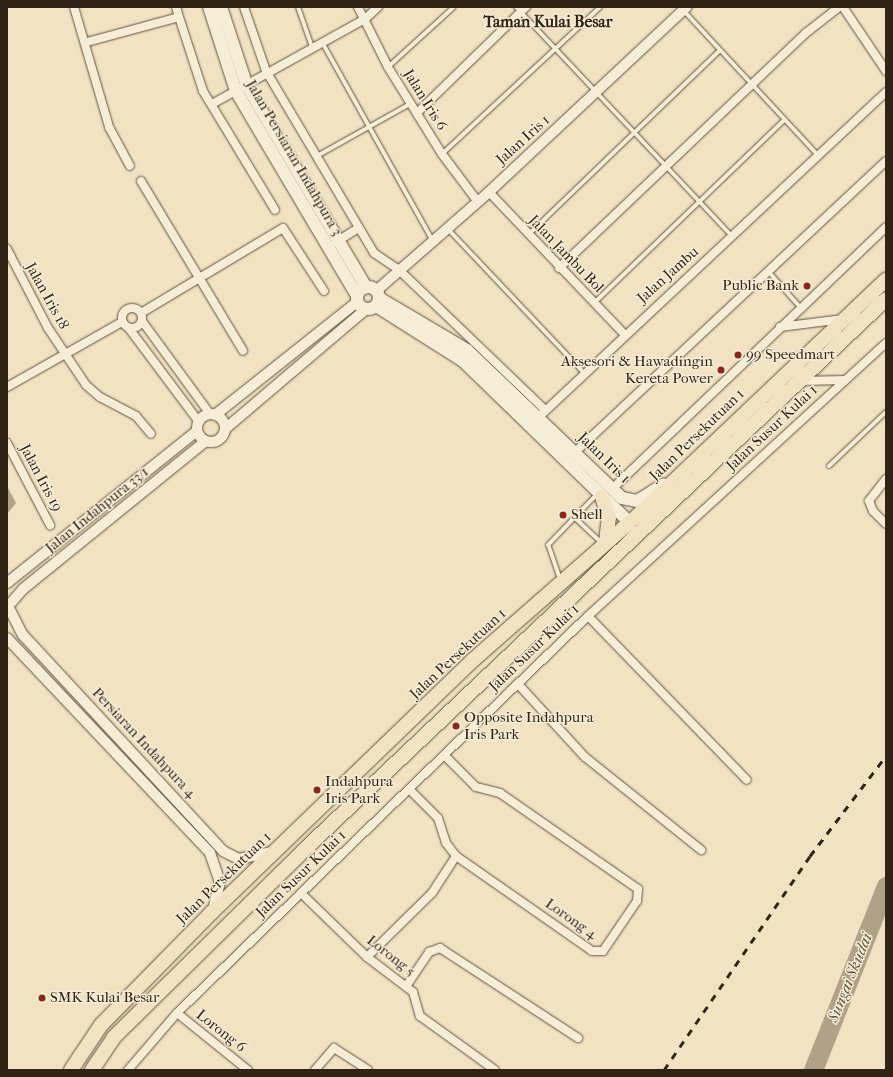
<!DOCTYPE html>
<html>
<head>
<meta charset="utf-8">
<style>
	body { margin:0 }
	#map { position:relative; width:893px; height:1077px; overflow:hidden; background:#f1e3c1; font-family:"IM FELL French Canon",serif }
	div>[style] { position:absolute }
	.water>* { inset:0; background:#afa287 }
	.river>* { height:19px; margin:-9.5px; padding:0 9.5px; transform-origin:9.5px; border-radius:9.5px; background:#afa287 }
	.roads { filter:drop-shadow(0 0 1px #605442) drop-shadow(0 0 1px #605442) }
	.service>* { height:4px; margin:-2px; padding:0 2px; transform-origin:2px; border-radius:2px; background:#f6edd7 }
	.minor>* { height:8px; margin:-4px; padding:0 4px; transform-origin:4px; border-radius:4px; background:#f6edd7 }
	.minor>.ring { margin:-4px; padding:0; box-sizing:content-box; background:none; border:8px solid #f6edd7; border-radius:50% }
	.tertiary>* { height:10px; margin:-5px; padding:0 5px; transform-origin:5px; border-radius:5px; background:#f6edd7 }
	.tertiary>.ring { margin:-5px; padding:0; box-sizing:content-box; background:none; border:10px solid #f6edd7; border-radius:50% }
	.secondary>* { height:12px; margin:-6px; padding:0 6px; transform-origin:6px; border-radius:6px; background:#f6edd7 }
	.secondary>.ring { margin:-6px; padding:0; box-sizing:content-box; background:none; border:12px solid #f6edd7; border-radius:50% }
	.trunk>* { height:14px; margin:-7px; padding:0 7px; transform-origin:7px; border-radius:7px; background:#f1e3c1 }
	.rail>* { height:3px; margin-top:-1.5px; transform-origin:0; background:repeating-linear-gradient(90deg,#302417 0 7px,transparent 0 14px) }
	.dots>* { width:11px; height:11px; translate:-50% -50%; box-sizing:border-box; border:2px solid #f6edd7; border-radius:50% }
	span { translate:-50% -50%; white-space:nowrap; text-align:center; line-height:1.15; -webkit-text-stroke:3px #f6edd7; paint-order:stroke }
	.street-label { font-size:15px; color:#302417 }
	.poi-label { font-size:15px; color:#302417 }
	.right { translate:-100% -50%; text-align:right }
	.left { translate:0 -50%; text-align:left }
	.neighbourhood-label { font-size:16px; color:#302417; font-weight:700 }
	.water-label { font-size:16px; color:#5c503e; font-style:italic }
	.frame { position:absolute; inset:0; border:8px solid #302417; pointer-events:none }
</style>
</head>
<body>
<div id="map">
	<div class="water">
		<div style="clip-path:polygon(7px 486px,16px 503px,7px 514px)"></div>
	</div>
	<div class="river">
		<div style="left:813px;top:1070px;width:198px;rotate:-68.4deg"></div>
	</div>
	<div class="roads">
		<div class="service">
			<div style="left:298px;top:7px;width:42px;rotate:70.7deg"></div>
			<div style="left:516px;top:7px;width:315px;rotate:46.7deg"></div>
			<div style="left:684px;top:11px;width:197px;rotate:47.1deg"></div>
			<div style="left:322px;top:42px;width:227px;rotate:60.9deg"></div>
			<div style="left:388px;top:67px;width:89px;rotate:-42.3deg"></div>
			<div style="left:442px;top:154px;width:216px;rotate:-42.9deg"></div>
			<div style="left:317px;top:156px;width:109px;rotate:-29.2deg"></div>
			<div style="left:448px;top:229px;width:198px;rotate:46.6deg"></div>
			<div style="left:529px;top:234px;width:264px;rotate:-43.9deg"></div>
			<div style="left:768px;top:271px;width:48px;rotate:48.4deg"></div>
			<div style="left:594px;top:303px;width:264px;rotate:-43.9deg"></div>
			<div style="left:829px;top:466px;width:79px;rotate:-43.5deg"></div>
			<div style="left:575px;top:518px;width:37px;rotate:43deg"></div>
			<div style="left:560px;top:579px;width:36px;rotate:-109deg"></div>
			<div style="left:548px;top:545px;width:71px;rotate:-46.1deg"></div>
		</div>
		<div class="minor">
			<div style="left:74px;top:7px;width:125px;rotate:73.7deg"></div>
			<div style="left:109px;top:127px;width:44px;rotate:61.7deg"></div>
			<div style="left:176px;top:7px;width:10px;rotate:73deg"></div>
			<div style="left:244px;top:7px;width:68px;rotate:71deg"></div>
			<div style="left:266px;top:71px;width:212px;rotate:59.3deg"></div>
			<div style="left:374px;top:253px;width:29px;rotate:34deg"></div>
			<div style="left:398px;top:269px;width:204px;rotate:43.8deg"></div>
			<div style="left:358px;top:7px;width:67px;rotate:63.4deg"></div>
			<div style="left:388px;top:67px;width:102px;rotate:58.2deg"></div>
			<div style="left:442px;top:154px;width:60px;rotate:53.1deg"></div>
			<div style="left:843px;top:7px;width:77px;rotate:56.1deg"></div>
			<div style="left:87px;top:42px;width:95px;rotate:-15.2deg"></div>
			<div style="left:179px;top:17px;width:78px;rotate:72deg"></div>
			<div style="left:203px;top:91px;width:139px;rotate:58.8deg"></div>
			<div style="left:212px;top:104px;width:175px;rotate:-29.1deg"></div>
			<div style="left:365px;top:19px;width:18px;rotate:-43deg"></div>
			<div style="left:418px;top:112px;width:151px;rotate:-44.2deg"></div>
			<div style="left:141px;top:181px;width:198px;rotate:59deg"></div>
			<div style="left:489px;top:192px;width:196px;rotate:46.4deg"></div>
			<div style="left:336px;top:242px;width:25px;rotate:-32deg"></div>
			<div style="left:7px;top:249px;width:89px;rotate:62.6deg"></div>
			<div style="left:48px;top:328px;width:69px;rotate:56.3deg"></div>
			<div style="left:86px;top:385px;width:18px;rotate:41deg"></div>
			<div style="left:100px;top:397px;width:41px;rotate:27.8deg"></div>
			<div style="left:136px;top:416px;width:23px;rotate:50deg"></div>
			<div style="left:559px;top:268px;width:341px;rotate:-43.6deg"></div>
			<div style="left:806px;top:33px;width:42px;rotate:-38.2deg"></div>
			<div class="ring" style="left:122px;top:308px;width:12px;height:12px"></div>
			<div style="left:141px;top:313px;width:165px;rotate:-30.9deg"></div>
			<div style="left:283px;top:228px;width:75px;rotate:56.9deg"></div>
			<div style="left:142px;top:321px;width:115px;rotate:53.8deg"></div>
			<div style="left:128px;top:327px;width:119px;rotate:53.2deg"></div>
			<div style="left:780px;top:327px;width:64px;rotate:-7.2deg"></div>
			<div style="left:800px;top:381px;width:45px;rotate:-1.3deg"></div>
			<div style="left:7px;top:387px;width:132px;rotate:-29.5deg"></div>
			<div style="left:542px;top:414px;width:471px;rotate:-43.1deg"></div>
			<div style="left:7px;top:443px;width:93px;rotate:62.3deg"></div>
			<div style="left:574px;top:453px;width:427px;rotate:-43.1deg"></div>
			<div style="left:886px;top:479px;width:28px;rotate:128deg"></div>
			<div style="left:869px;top:501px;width:11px;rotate:68deg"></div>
			<div style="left:873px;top:511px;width:18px;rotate:45deg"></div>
			<div style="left:612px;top:489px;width:379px;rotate:-43.7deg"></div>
			<div style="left:588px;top:616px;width:228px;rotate:45.9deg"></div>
			<div style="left:518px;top:684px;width:99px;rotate:47.5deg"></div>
			<div style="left:585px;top:757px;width:149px;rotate:38.7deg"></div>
			<div style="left:409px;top:789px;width:41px;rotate:45deg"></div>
			<div style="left:438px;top:818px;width:26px;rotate:72deg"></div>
			<div style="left:446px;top:843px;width:16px;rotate:52deg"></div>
			<div style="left:456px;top:856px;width:166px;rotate:34.9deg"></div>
			<div style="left:592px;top:951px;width:11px"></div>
			<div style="left:603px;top:951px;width:60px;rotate:-55.8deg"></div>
			<div style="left:637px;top:901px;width:12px;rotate:-85deg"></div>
			<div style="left:638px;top:889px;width:168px;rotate:-145.2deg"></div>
			<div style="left:500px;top:793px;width:25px;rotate:-166deg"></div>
			<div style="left:476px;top:787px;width:45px;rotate:-135deg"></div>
			<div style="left:301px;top:893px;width:92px;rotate:44.1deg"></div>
			<div style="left:367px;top:957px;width:58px;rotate:37.3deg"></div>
			<div style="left:413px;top:992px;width:25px;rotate:74deg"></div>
			<div style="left:420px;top:1016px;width:92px;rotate:35.8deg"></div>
			<div style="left:367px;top:957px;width:91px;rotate:-44.6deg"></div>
			<div style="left:432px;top:893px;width:44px;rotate:-57deg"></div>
			<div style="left:407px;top:985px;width:40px;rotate:-56deg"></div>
			<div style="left:429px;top:952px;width:12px;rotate:-20deg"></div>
			<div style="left:440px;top:948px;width:165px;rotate:33.1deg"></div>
			<div style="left:177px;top:1013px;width:91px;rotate:38.8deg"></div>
			<div style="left:128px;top:1070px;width:75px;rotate:-49.3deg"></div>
			<div style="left:177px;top:1013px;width:571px;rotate:-44.01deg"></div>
			<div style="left:588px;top:616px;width:404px;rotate:-42.5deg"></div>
			<div style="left:315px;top:1070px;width:29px;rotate:-49deg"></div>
			<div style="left:334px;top:1048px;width:40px;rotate:32.9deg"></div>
		</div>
		<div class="tertiary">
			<div style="left:376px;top:291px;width:150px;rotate:-41.2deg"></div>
			<div style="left:489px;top:192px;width:271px;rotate:-43.1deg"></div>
			<div class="ring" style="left:197px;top:414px;width:18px;height:18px"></div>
			<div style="left:215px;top:415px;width:181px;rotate:-38.5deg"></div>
			<div style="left:225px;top:429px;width:185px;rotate:-40.4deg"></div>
			<div style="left:7px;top:583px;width:243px;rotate:-38.7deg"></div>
			<div style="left:10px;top:604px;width:20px;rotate:-49deg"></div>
			<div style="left:23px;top:589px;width:235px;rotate:-39deg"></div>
			<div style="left:9px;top:608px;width:30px;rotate:63deg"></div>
			<div style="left:23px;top:635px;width:294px;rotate:47.2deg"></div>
			<div style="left:223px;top:851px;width:18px;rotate:27deg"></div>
			<div style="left:239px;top:859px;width:35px;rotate:-12deg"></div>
			<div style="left:7px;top:638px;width:296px;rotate:46.6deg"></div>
			<div style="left:210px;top:853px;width:31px;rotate:71deg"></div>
			<div style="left:220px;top:882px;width:29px;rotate:104deg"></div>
		</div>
		<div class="secondary">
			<div style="left:209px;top:7px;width:88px;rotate:72.2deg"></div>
			<div style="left:236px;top:91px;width:238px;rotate:59.4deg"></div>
			<div style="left:221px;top:7px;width:83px;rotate:71.8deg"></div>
			<div style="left:247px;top:86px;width:234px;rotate:59.4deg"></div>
			<div class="ring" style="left:357px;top:287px;width:10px;height:10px"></div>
			<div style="left:379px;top:298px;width:102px;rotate:30.6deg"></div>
			<div style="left:467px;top:350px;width:214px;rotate:43.7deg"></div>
			<div style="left:622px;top:498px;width:15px;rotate:11deg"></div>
			<div style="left:637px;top:501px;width:31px;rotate:-32deg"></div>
			<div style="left:376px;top:306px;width:103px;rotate:32.3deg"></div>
			<div style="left:463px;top:361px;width:233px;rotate:44.1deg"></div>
		</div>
		<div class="trunk">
			<div style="left:602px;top:497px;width:21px;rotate:71deg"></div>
			<div style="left:609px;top:517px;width:26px;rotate:97deg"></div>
			<div style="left:71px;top:1070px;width:54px;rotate:-56.3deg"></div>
			<div style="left:101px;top:1025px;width:158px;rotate:-45.5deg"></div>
			<div style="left:212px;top:912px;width:363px;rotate:-44deg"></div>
			<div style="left:473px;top:660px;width:220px;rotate:-41.3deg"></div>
			<div style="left:638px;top:515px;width:342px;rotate:-43.5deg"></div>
			<div style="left:92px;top:1070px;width:40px;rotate:-56deg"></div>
			<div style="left:114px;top:1037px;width:267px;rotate:-44.5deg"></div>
			<div style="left:304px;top:850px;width:801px;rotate:-43.43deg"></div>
		</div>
	</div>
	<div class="rail">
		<div style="left:664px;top:1070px;width:259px;rotate:-55.7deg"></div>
		<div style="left:810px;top:856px;width:126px;rotate:-52.8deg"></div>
	</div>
	<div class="dots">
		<div style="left:807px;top:286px;background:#8f2418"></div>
		<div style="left:738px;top:355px;background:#8f2418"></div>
		<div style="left:721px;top:370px;background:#8f2418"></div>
		<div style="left:563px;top:515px;background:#8f2418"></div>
		<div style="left:456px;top:726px;background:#8f2418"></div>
		<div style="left:317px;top:790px;background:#8f2418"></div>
		<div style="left:42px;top:998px;background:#8f2418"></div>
	</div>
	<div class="street-label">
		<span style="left:425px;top:100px;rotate:58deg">Jalan Iris 6</span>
		<span style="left:523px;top:140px;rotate:-42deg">Jalan Iris 1</span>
		<span style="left:294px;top:158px;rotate:60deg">Jalan Persiaran Indahpura 3</span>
		<span style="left:566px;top:254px;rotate:46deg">Jalan Jambu Bol</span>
		<span style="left:668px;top:275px;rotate:-42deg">Jalan Jambu</span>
		<span style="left:47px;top:296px;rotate:61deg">Jalan Iris 18</span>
		<span style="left:772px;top:428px;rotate:-43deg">Jalan Susur Kulai 1</span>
		<span style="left:697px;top:435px;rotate:-44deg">Jalan Persekutuan 1</span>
		<span style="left:604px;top:458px;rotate:44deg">Jalan Iris 1</span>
		<span style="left:41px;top:478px;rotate:62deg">Jalan Iris 19</span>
		<span style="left:97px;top:510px;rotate:-39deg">Jalan Indahpura 33/1</span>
		<span style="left:534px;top:648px;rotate:-44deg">Jalan Susur Kulai 1</span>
		<span style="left:458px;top:654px;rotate:-43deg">Jalan Persekutuan 1</span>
		<span style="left:144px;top:743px;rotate:47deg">Persiaran Indahpura 4</span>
		<span style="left:301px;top:874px;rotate:-44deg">Jalan Susur Kulai 1</span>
		<span style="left:224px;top:878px;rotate:-44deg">Jalan Persekutuan 1</span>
		<span style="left:571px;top:919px;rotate:35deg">Lorong 4</span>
		<span style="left:391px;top:956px;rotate:38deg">Lorong 5</span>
		<span style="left:221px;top:1031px;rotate:38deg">Lorong 6</span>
	</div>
	<div class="poi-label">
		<span class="right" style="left:799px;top:286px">Public Bank</span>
		<span class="left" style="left:746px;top:355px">99 Speedmart</span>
		<span class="right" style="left:713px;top:370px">Aksesori &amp; Hawadingin<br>Kereta Power</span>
		<span class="left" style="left:571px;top:515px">Shell</span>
		<span class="left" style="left:464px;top:726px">Opposite Indahpura<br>Iris Park</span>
		<span class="left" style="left:325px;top:790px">Indahpura<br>Iris Park</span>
		<span class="left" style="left:50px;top:998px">SMK Kulai Besar</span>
	</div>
	<div class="neighbourhood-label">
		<span style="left:548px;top:22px">Taman Kulai Besar</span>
	</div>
	<div class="water-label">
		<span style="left:850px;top:978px;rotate:-68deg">Sungai Skudai</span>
	</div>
	<div class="frame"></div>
</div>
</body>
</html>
